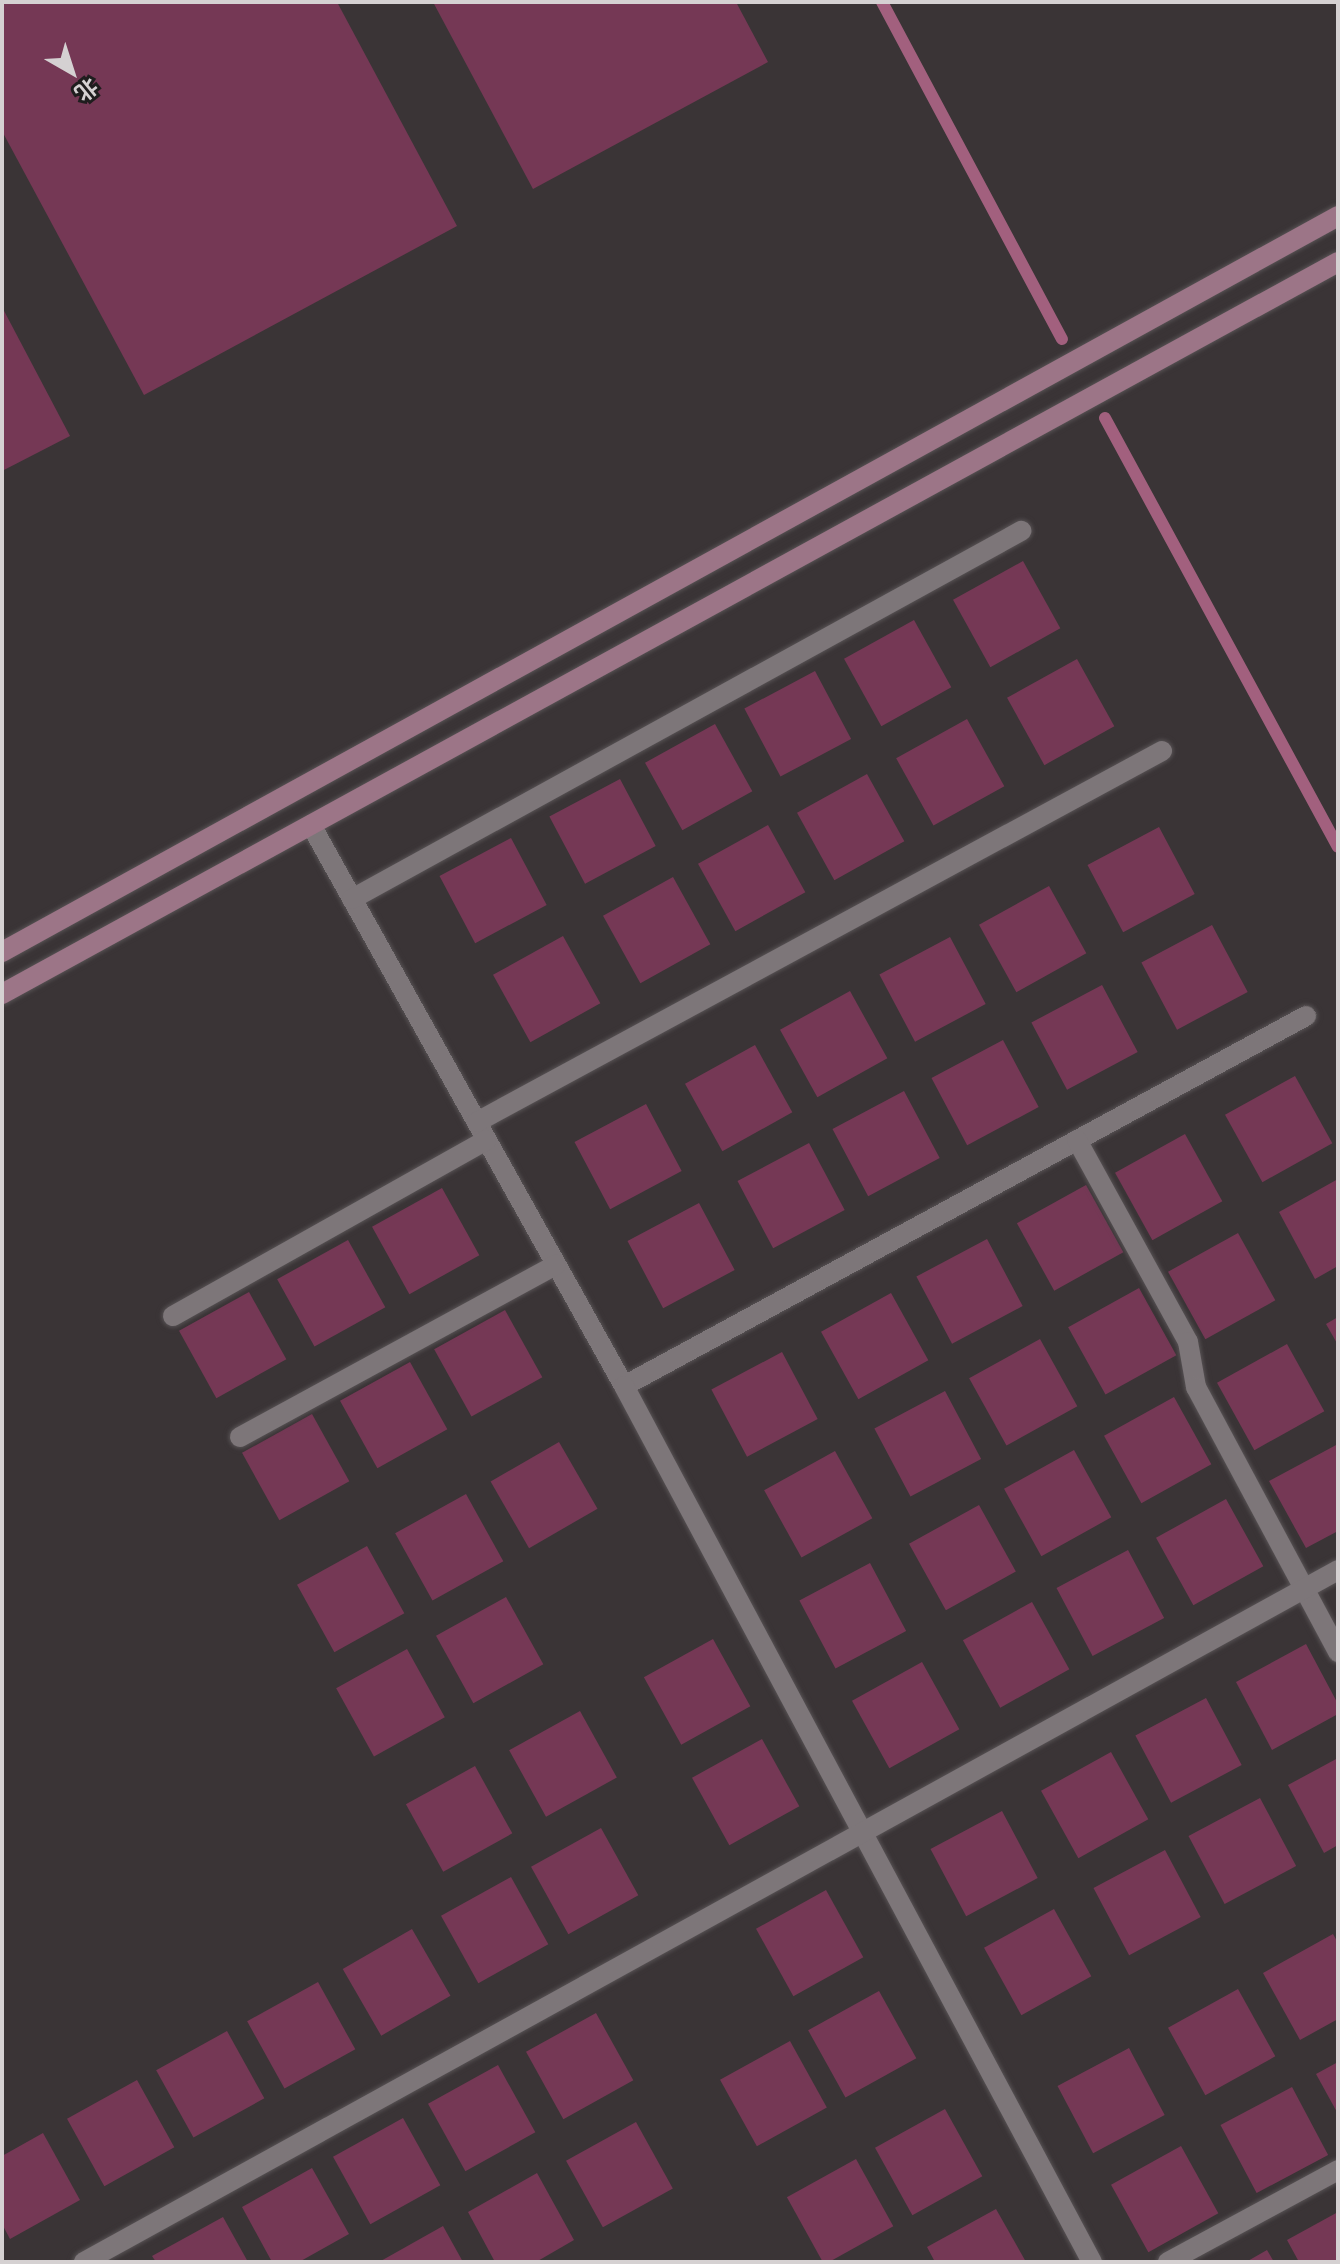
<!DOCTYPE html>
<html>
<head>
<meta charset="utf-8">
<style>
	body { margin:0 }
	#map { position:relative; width:1340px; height:2264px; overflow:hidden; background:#3a3436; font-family:"Open Sans","Noto Sans SC",sans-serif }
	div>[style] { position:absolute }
	.stream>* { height:12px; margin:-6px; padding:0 6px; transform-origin:6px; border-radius:6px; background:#a2607e }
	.building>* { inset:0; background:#753855; transform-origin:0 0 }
	.roads { filter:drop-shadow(0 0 2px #575254) drop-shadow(0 0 2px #575254) }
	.street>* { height:20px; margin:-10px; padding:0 10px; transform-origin:10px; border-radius:10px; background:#7d7679 }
	.secondary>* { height:20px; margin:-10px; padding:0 10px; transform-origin:10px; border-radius:10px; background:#9c7587 }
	span { translate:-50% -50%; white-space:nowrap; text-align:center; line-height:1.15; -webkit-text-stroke:7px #1f1d1e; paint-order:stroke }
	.frame { position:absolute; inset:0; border:4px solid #d5d1d2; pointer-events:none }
	.north { position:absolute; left:32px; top:32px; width:80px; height:80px; -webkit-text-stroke:6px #1f1d1e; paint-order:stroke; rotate:141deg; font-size:22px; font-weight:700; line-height:32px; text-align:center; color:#d5d1d2 }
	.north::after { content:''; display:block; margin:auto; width:28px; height:36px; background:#d5d1d2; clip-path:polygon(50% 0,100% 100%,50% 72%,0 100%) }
</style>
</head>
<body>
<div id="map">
	<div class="stream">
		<div style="left:882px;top:2px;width:382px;rotate:61.9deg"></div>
		<div style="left:1105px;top:418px;width:488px;rotate:61.5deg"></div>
	</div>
	<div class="building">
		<div style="clip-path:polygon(2px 2px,337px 2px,457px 226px,144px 395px,2px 131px)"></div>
		<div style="clip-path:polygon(433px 2px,736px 2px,768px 62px,533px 189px)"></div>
		<div style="clip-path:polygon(2px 307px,70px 436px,2px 471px)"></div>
		<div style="left:1023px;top:561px;width:77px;height:80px;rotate:61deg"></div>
		<div style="left:914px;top:620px;width:77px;height:80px;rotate:61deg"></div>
		<div style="left:1077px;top:659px;width:77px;height:80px;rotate:61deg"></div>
		<div style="left:815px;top:671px;width:77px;height:80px;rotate:62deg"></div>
		<div style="left:967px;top:719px;width:77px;height:81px;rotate:61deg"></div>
		<div style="left:715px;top:724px;width:77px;height:80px;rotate:61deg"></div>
		<div style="left:867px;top:774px;width:77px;height:80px;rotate:61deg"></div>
		<div style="left:620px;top:779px;width:76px;height:80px;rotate:62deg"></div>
		<div style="left:768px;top:825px;width:77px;height:80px;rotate:61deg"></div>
		<div style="left:1159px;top:827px;width:76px;height:81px;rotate:62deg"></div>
		<div style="left:511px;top:838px;width:76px;height:81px;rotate:62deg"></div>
		<div style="left:673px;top:877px;width:77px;height:80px;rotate:61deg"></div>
		<div style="left:1049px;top:886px;width:77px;height:80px;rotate:61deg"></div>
		<div style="left:1212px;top:925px;width:76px;height:80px;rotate:62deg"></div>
		<div style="left:563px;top:936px;width:77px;height:80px;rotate:61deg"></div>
		<div style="left:950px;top:937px;width:76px;height:80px;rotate:62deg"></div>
		<div style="left:1102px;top:985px;width:76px;height:80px;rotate:62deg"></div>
		<div style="left:850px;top:991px;width:77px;height:80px;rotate:61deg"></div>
		<div style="left:1003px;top:1040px;width:76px;height:81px;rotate:62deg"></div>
		<div style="left:755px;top:1045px;width:77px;height:80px;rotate:61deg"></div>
		<div style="left:1295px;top:1076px;width:77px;height:80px;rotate:61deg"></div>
		<div style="left:904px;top:1091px;width:76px;height:81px;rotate:62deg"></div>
		<div style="left:646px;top:1104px;width:76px;height:81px;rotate:62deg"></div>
		<div style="left:1185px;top:1134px;width:77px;height:80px;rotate:61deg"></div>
		<div style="left:809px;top:1143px;width:76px;height:81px;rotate:62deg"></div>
		<div style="clip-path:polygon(1338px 1179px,1338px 1266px,1315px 1279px,1279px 1212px)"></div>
		<div style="left:1086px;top:1185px;width:77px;height:79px;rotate:61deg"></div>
		<div style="left:442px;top:1188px;width:77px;height:80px;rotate:61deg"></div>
		<div style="left:699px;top:1203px;width:76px;height:81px;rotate:62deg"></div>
		<div style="left:1238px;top:1233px;width:77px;height:80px;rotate:61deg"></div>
		<div style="left:987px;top:1239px;width:76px;height:80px;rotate:62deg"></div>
		<div style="left:348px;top:1240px;width:77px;height:81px;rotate:61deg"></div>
		<div style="left:1139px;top:1288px;width:77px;height:81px;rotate:61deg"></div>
		<div style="left:249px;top:1292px;width:77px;height:80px;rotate:61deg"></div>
		<div style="left:891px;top:1293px;width:77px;height:80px;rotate:61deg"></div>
		<div style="left:505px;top:1310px;width:77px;height:81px;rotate:61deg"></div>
		<div style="clip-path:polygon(1338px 1317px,1338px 1345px,1326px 1324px)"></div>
		<div style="left:1040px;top:1339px;width:77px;height:81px;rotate:61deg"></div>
		<div style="left:1287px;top:1344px;width:77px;height:80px;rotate:61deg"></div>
		<div style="left:782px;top:1352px;width:76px;height:80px;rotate:62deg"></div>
		<div style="left:410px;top:1362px;width:77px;height:80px;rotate:61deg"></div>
		<div style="left:945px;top:1391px;width:77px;height:80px;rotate:62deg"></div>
		<div style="left:1174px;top:1397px;width:77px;height:80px;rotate:61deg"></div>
		<div style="left:312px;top:1414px;width:77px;height:80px;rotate:61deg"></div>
		<div style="left:559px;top:1442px;width:77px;height:79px;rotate:60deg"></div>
		<div style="clip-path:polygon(1338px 1444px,1338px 1531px,1306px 1548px,1269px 1481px)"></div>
		<div style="left:1074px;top:1450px;width:77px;height:80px;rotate:61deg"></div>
		<div style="left:835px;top:1451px;width:77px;height:81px;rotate:61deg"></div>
		<div style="left:466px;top:1494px;width:77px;height:81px;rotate:61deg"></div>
		<div style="left:1226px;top:1499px;width:77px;height:80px;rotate:61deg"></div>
		<div style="left:979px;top:1505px;width:76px;height:80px;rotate:61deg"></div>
		<div style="left:367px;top:1546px;width:77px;height:80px;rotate:61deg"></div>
		<div style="left:1128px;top:1550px;width:77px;height:81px;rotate:62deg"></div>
		<div style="left:870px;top:1563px;width:77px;height:80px;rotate:62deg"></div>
		<div style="left:506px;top:1597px;width:77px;height:80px;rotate:61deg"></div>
		<div style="left:1032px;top:1602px;width:77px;height:79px;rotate:61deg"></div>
		<div style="left:713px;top:1639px;width:77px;height:79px;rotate:61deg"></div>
		<div style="clip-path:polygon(1306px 1644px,1338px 1704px,1338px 1714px,1272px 1750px,1236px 1682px)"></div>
		<div style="left:407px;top:1649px;width:78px;height:81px;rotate:61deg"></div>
		<div style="left:922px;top:1662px;width:77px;height:80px;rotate:61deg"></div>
		<div style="left:1206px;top:1698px;width:76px;height:80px;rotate:62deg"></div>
		<div style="left:580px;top:1711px;width:76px;height:81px;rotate:61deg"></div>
		<div style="left:762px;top:1739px;width:77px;height:80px;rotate:61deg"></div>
		<div style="left:1111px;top:1752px;width:77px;height:80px;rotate:61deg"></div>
		<div style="clip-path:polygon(1338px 1758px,1338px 1845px,1324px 1853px,1288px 1785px)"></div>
		<div style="left:475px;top:1766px;width:77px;height:79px;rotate:61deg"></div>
		<div style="left:1260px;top:1798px;width:77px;height:81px;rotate:62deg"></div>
		<div style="left:1002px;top:1811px;width:76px;height:81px;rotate:62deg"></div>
		<div style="left:601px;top:1828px;width:77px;height:80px;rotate:61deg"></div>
		<div style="left:1165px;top:1850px;width:76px;height:81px;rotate:62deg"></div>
		<div style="left:511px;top:1877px;width:77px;height:80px;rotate:61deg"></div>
		<div style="left:826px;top:1890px;width:77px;height:80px;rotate:61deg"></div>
		<div style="left:1054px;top:1909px;width:77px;height:80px;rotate:61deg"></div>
		<div style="left:412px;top:1929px;width:77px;height:80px;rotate:60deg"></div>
		<div style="clip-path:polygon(1333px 1934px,1338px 1943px,1338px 2019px,1300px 2040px,1263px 1973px)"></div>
		<div style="left:318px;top:1982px;width:77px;height:81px;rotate:61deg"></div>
		<div style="left:1238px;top:1989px;width:77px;height:80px;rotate:61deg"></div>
		<div style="left:879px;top:1991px;width:77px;height:81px;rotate:61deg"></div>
		<div style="left:596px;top:2013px;width:77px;height:80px;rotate:61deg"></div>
		<div style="left:227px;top:2031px;width:77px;height:81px;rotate:61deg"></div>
		<div style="left:790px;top:2041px;width:76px;height:80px;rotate:61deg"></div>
		<div style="left:1129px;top:2048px;width:76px;height:81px;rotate:62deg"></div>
		<div style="clip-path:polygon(1338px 2062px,1338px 2114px,1316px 2074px)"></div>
		<div style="left:498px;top:2065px;width:77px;height:80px;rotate:61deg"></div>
		<div style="left:137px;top:2080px;width:77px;height:80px;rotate:61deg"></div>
		<div style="left:1292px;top:2087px;width:77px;height:81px;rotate:62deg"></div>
		<div style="left:945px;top:2109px;width:77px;height:80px;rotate:61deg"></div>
		<div style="left:403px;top:2118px;width:77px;height:80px;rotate:61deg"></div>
		<div style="left:636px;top:2122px;width:76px;height:80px;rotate:61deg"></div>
		<div style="clip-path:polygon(43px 2133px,80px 2200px,10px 2239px,2px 2224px,2px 2156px)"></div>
		<div style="left:1181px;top:2146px;width:77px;height:80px;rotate:61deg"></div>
		<div style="left:856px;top:2159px;width:77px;height:79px;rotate:61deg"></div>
		<div style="clip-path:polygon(312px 2168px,349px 2234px,299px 2262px,272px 2262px,242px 2207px)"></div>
		<div style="clip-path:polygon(537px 2173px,574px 2240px,536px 2262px,495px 2262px,468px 2212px)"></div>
		<div style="clip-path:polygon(996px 2209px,1026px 2262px,935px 2262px,927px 2247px)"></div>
		<div style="clip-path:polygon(1338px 2212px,1338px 2262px,1299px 2262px,1287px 2240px)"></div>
		<div style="clip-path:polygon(223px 2217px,248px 2262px,156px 2262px,152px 2256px)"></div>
		<div style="clip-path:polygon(443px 2226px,463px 2262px,379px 2262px)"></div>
		<div style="clip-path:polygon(1267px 2250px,1274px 2262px,1246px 2262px)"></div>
	</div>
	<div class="roads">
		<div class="street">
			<div style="left:311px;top:825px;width:642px;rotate:60.84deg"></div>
			<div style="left:624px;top:1386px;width:776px;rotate:-28.48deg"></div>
			<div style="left:352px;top:899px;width:764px;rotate:-28.81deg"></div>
			<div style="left:477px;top:1122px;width:779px;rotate:-28.44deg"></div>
			<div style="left:1077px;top:1140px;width:230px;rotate:61.2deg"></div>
			<div style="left:1188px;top:1342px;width:46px;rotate:79.9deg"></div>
			<div style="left:1196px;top:1387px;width:301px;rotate:61.8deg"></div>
			<div style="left:173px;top:1316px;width:359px;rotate:-29.3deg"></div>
			<div style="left:624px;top:1386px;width:993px;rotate:61.89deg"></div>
			<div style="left:240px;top:1437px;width:360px;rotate:-28.6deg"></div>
			<div style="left:84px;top:2262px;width:1432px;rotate:-28.89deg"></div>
			<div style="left:1168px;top:2262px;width:193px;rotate:-28.4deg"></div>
		</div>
		<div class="secondary">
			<div style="left:2px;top:952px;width:1525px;rotate:-28.85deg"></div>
			<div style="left:2px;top:994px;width:1523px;rotate:-28.72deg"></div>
		</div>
	</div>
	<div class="frame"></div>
	<div class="north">北</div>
</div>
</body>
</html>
